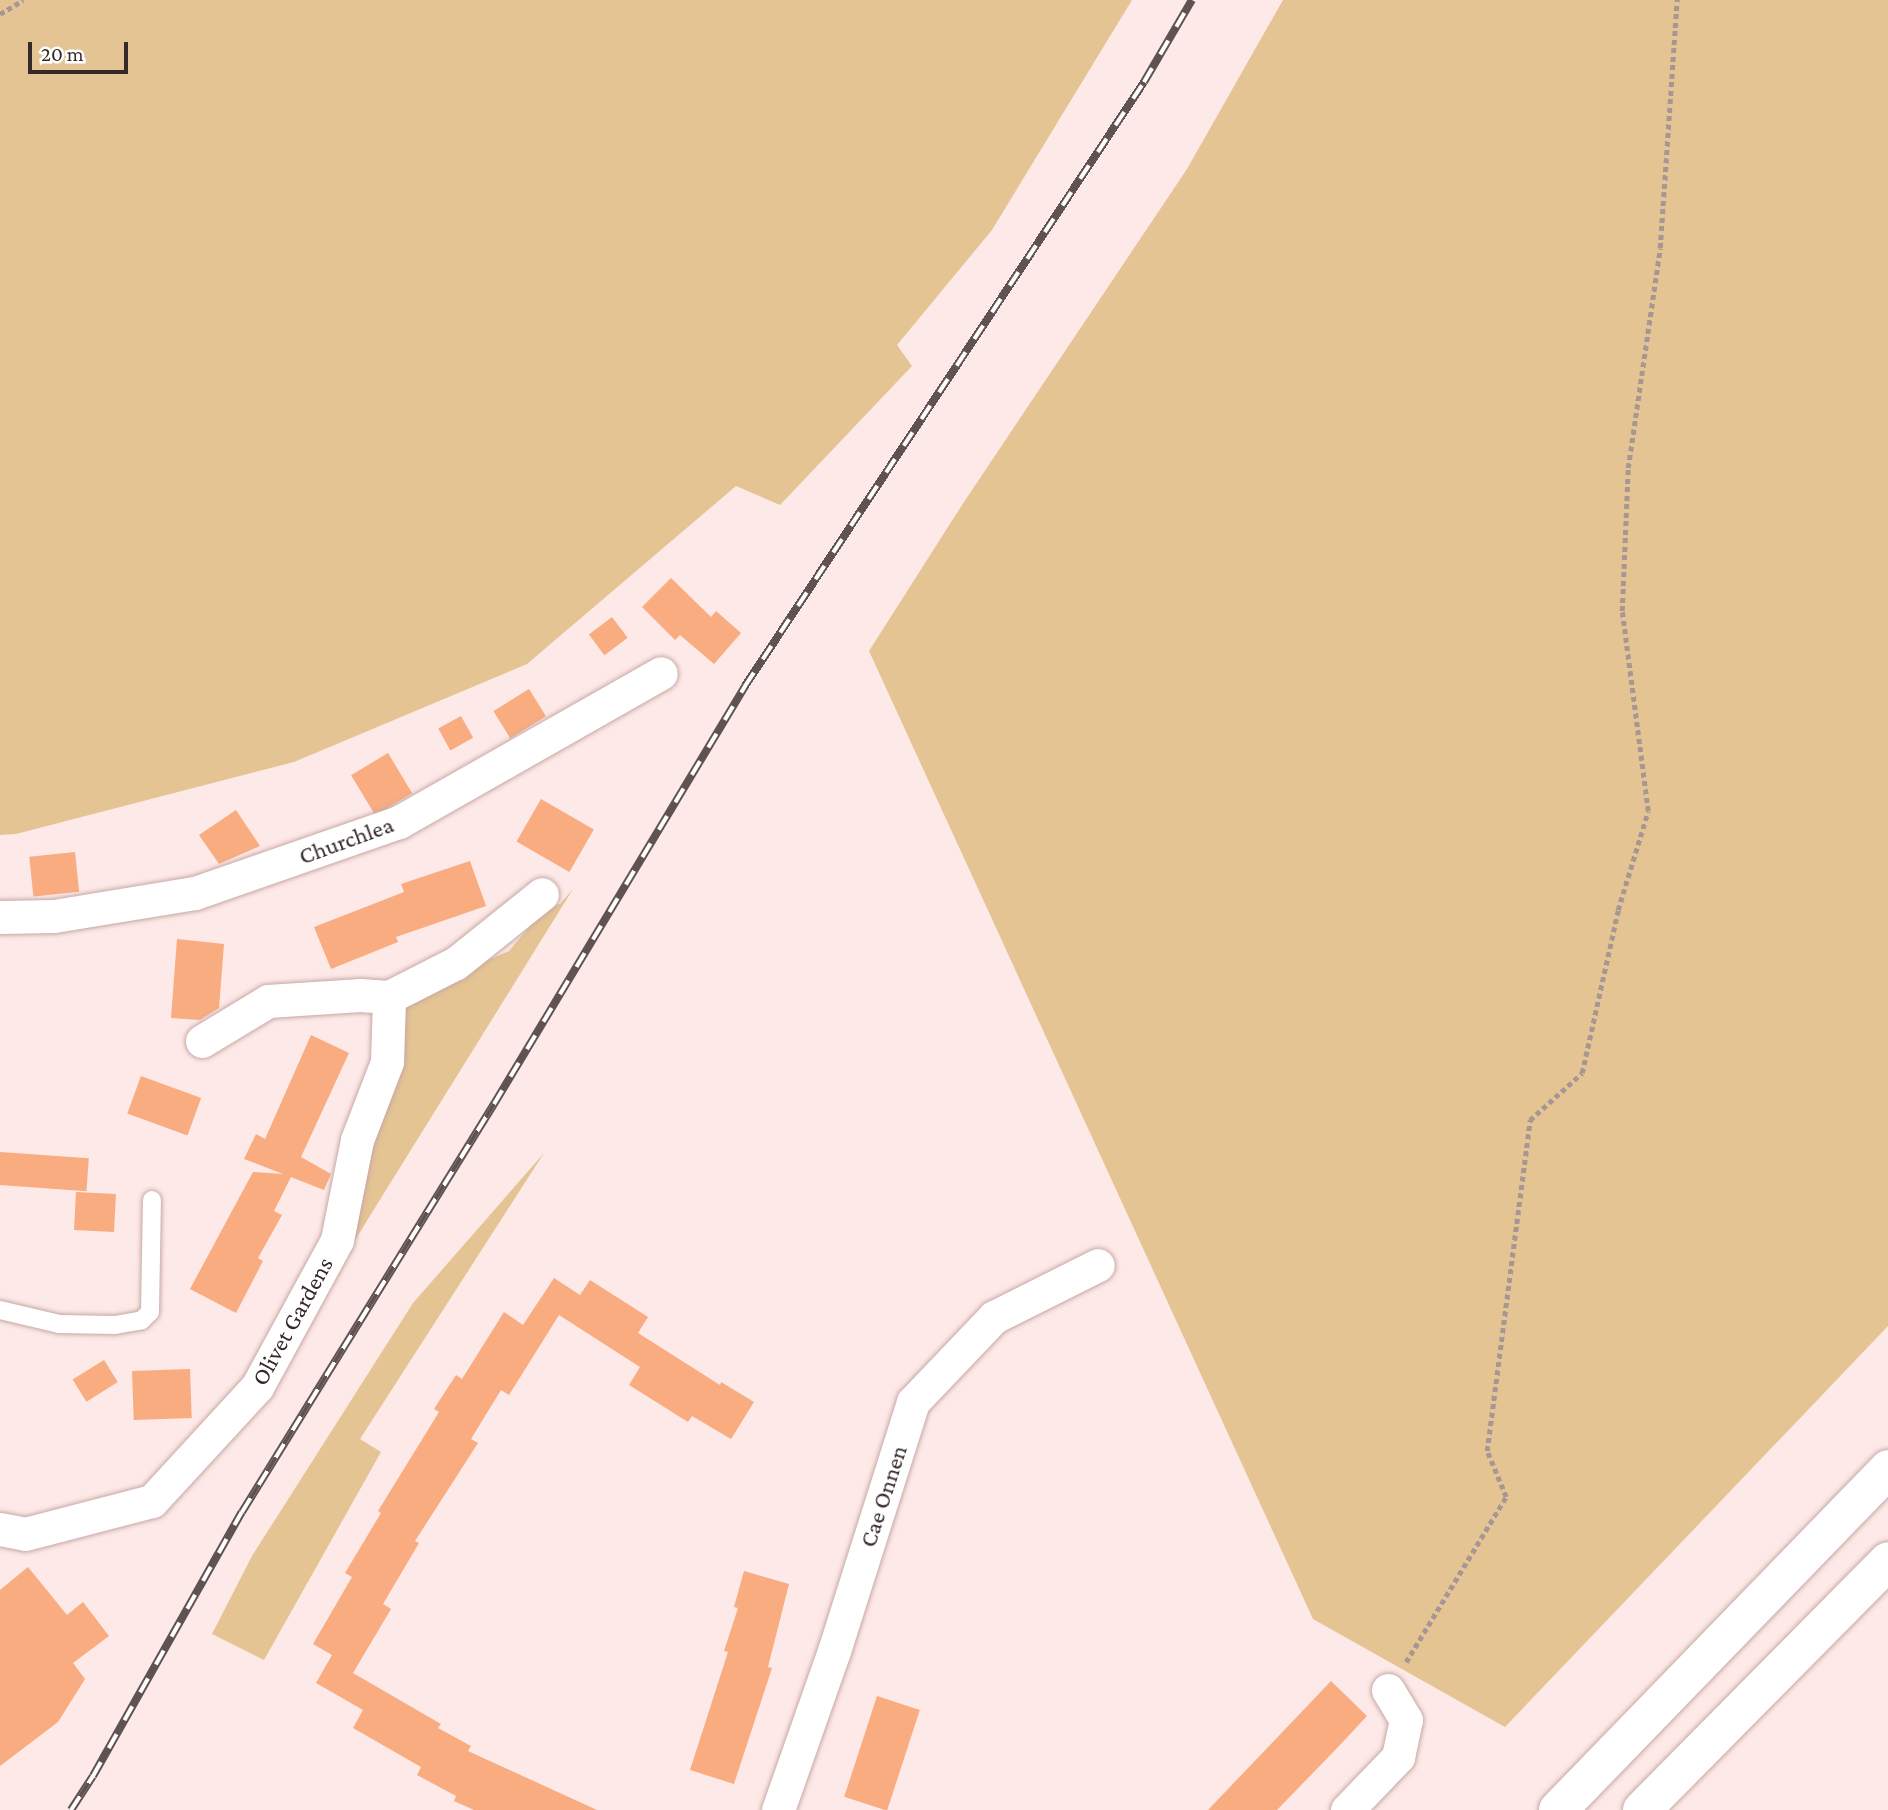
<!DOCTYPE html>
<html>
<head>
<meta charset="utf-8">
<style>
	body { margin:0 }
	#map { position:relative; width:1888px; height:1810px; overflow:hidden; background:#fde9e7; font-family:"Crimson Pro",serif }
	div>[style] { position:absolute }
	.green>* { inset:0; background:#e4c493 }
	.building>* { inset:0; background:#f8ac80; transform-origin:0 0 }
	.path>* { height:4.5px; margin-top:-2.25px; transform-origin:0; background:repeating-linear-gradient(90deg,#a69694 0 5px,transparent 0 8.5px) }
	.roads { filter:drop-shadow(0 0 2px #c7a8a5) drop-shadow(0 0 2px #c7a8a5) }
	.lane>* { height:18px; margin:-9px; padding:0 9px; transform-origin:9px; border-radius:9px; background:#fff }
	.street>* { height:33px; margin:-16.5px; padding:0 16.5px; transform-origin:16.5px; border-radius:16.5px; background:#fff }
	.highway>* { height:38px; margin:-19px; padding:0 19px; transform-origin:19px; border-radius:19px; background:#fff }
	.rail>* { height:8px; margin-top:-4px; transform-origin:0; background:repeating-linear-gradient(90deg,#fff 0 16px,#605251 0 32px); box-sizing:border-box; border-block:2px solid #605251 }
	span { translate:-50% -50%; white-space:nowrap; text-align:center; line-height:1.15; -webkit-text-stroke:5px #fff; paint-order:stroke }
	.street-label { font-size:24px; color:#362a29 }
	.scale { position:absolute; left:28px; top:42px; width:100px; height:32px; box-sizing:border-box; border:4px solid #362a29; border-top:0; padding-left:9px; font-size:21px; line-height:24px; white-space:nowrap; color:#362a29; -webkit-text-stroke:5px #fff; paint-order:stroke }
</style>
</head>
<body>
<div id="map">
	<div class="green">
		<div style="clip-path:polygon(0 0,1132px 0,992px 230px,897px 345px,912px 366px,780px 505px,736px 486px,527px 664px,294px 762px,16px 834px,0 835px)"></div>
		<div style="clip-path:polygon(1283px 0,1888px 0,1888px 1326px,1505px 1727px,1313px 1619px,869px 651px,962px 505px,1187px 169px)"></div>
		<div style="clip-path:polygon(573px 889px,327px 1285px,407px 1005px,465px 978px,481px 963px,509px 951px,545px 908px,560px 904px)"></div>
		<div style="clip-path:polygon(544px 1153px,360px 1439px,381px 1452px,264px 1660px,212px 1634px,252px 1556px,413px 1303px)"></div>
	</div>
	<div class="building">
		<div style="clip-path:polygon(671px 578px,711px 617px,716px 611px,741px 633px,714px 664px,680px 635px,675px 640px,642px 607px)"></div>
		<div style="left:612px;top:617px;width:26px;height:29px;rotate:53deg"></div>
		<div style="left:529px;top:689px;width:32px;height:42px;rotate:58deg"></div>
		<div style="left:461px;top:716px;width:25px;height:26px;rotate:61deg"></div>
		<div style="left:388px;top:753px;width:47px;height:43px;rotate:59deg"></div>
		<div style="left:541px;top:799px;width:61px;height:49px;rotate:30deg"></div>
		<div style="clip-path:polygon(236px 810px,260px 846px,219px 864px,199px 835px)"></div>
		<div style="left:75px;top:852px;width:40px;height:46px;rotate:84deg"></div>
		<div style="clip-path:polygon(470px 861px,486px 906px,396px 937px,398px 942px,331px 969px,314px 927px,404px 892px,401px 884px)"></div>
		<div style="clip-path:polygon(177px 939px,224px 944px,219px 1008px,200px 1020px,171px 1018px)"></div>
		<div style="clip-path:polygon(311px 1035px,349px 1053px,301px 1157px,331px 1174px,324px 1190px,291px 1177px,274px 1211px,282px 1215px,258px 1258px,263px 1261px,236px 1313px,190px 1289px,253px 1172px,283px 1174px,244px 1159px,256px 1134px,265px 1139px)"></div>
		<div style="left:141px;top:1076px;width:64px;height:40px;rotate:20deg"></div>
		<div style="left:0;top:1152px;width:89px;height:33px;rotate:4deg"></div>
		<div style="left:76px;top:1192px;width:40px;height:38px;rotate:3deg"></div>
		<div style="clip-path:polygon(554px 1278px,580px 1295px,590px 1280px,648px 1317px,638px 1333px,720px 1385px,721px 1382px,754px 1402px,731px 1439px,692px 1416px,688px 1422px,629px 1385px,640px 1367px,559px 1315px,509px 1395px,501px 1390px,471px 1439px,478px 1443px,415px 1541px,419px 1543px,383px 1604px,391px 1609px,353px 1673px,441px 1724px,438px 1728px,471px 1746px,468px 1751px,597px 1810px,474px 1810px,454px 1801px,456px 1796px,417px 1775px,421px 1767px,353px 1728px,363px 1710px,316px 1683px,332px 1655px,313px 1644px,352px 1577px,345px 1573px,381px 1513px,378px 1511px,439px 1412px,434px 1409px,456px 1375px,462px 1379px,504px 1312px,523px 1325px)"></div>
		<div style="left:104px;top:1360px;width:26px;height:37px;rotate:58deg"></div>
		<div style="left:190px;top:1369px;width:49px;height:58px;rotate:88deg"></div>
		<div style="clip-path:polygon(28px 1567px,67px 1615px,83px 1602px,109px 1636px,73px 1663px,85px 1679px,58px 1722px,0 1766px,0 1590px)"></div>
		<div style="clip-path:polygon(744px 1571px,789px 1584px,768px 1667px,772px 1668px,734px 1784px,690px 1770px,728px 1652px,724px 1651px,738px 1608px,734px 1607px)"></div>
		<div style="clip-path:polygon(1331px 1681px,1367px 1716px,1340px 1745px,1277px 1810px,1208px 1810px)"></div>
		<div style="left:877px;top:1696px;width:45px;height:106px;rotate:18deg"></div>
	</div>
	<div class="path">
		<div style="left:0;top:14px;width:27px;rotate:-31deg"></div>
		<div style="left:1406px;top:1662px;width:193px;rotate:-58.8deg"></div>
		<div style="left:1506px;top:1497px;width:50px;rotate:-112.4deg"></div>
		<div style="left:1487px;top:1451px;width:334px;rotate:-82.6deg"></div>
		<div style="left:1530px;top:1120px;width:70px;rotate:-42.1deg"></div>
		<div style="left:1582px;top:1073px;width:167px;rotate:-77.5deg"></div>
		<div style="left:1618px;top:910px;width:103px;rotate:-73.1deg"></div>
		<div style="left:1648px;top:811px;width:202px;rotate:-97.4deg"></div>
		<div style="left:1622px;top:611px;width:143px;rotate:-87.6deg"></div>
		<div style="left:1628px;top:468px;width:222px;rotate:-81.7deg"></div>
		<div style="left:1660px;top:248px;width:249px;rotate:-86.1deg"></div>
	</div>
	<div class="roads">
		<div class="lane">
			<div style="left:0;top:1310px;width:61px;rotate:13.3deg"></div>
			<div style="left:59px;top:1324px;width:56px;rotate:1deg"></div>
			<div style="left:115px;top:1325px;width:27px;rotate:-10deg"></div>
			<div style="left:142px;top:1320px;width:11px;rotate:-45deg"></div>
			<div style="left:150px;top:1312px;width:112px;rotate:-89deg"></div>
		</div>
		<div class="street">
			<div style="left:0;top:917px;width:54px;rotate:-1.1deg"></div>
			<div style="left:54px;top:916px;width:143px;rotate:-9.3deg"></div>
			<div style="left:195px;top:893px;width:216px;rotate:-19.2deg"></div>
			<div style="left:399px;top:822px;width:301px;rotate:-29.6deg"></div>
			<div style="left:202px;top:1041px;width:77px;rotate:-31.2deg"></div>
			<div style="left:268px;top:1001px;width:92px;rotate:-3.7deg"></div>
			<div style="left:360px;top:995px;width:29px;rotate:4deg"></div>
			<div style="left:0;top:1529px;width:25px;rotate:11deg"></div>
			<div style="left:25px;top:1534px;width:131px;rotate:-14.6deg"></div>
			<div style="left:152px;top:1501px;width:155px;rotate:-47.4deg"></div>
			<div style="left:257px;top:1387px;width:167px;rotate:-61.4deg"></div>
			<div style="left:337px;top:1240px;width:102px;rotate:-78.7deg"></div>
			<div style="left:357px;top:1140px;width:84px;rotate:-69deg"></div>
			<div style="left:387px;top:1062px;width:65px;rotate:-88.2deg"></div>
			<div style="left:389px;top:997px;width:75px;rotate:-26.9deg"></div>
			<div style="left:456px;top:963px;width:110px;rotate:-38.7deg"></div>
			<div style="left:778px;top:1810px;width:169px;rotate:-70.6deg"></div>
			<div style="left:834px;top:1651px;width:261px;rotate:-72.4deg"></div>
			<div style="left:913px;top:1402px;width:117px;rotate:-46.4deg"></div>
			<div style="left:994px;top:1317px;width:116px;rotate:-26.6deg"></div>
			<div style="left:1347px;top:1810px;width:74px;rotate:-46.1deg"></div>
			<div style="left:1398px;top:1757px;width:38px;rotate:-78deg"></div>
			<div style="left:1406px;top:1720px;width:35px;rotate:-121deg"></div>
		</div>
		<div class="highway">
			<div style="left:1558px;top:1810px;width:475px;rotate:-45.9deg"></div>
			<div style="left:1642px;top:1810px;width:350px;rotate:-45.3deg"></div>
		</div>
	</div>
	<div class="rail">
		<div style="left:71px;top:1810px;width:40px;rotate:-57.1deg"></div>
		<div style="left:93px;top:1776px;width:303px;rotate:-60.6deg"></div>
		<div style="left:242px;top:1512px;width:480px;rotate:-58.3deg"></div>
		<div style="left:494px;top:1104px;width:488px;rotate:-59deg"></div>
		<div style="left:745px;top:686px;width:724px;rotate:-56.55deg"></div>
		<div style="left:1144px;top:82px;width:95px;rotate:-59.7deg"></div>
	</div>
	<div class="street-label">
		<span style="left:346px;top:840px;rotate:-20deg">Churchlea</span>
		<span style="left:292px;top:1321px;rotate:-61deg">Olivet Gardens</span>
		<span style="left:883px;top:1496px;rotate:-72deg">Cae Onnen</span>
	</div>
	<div class="scale">20 m</div>
</div>
</body>
</html>
